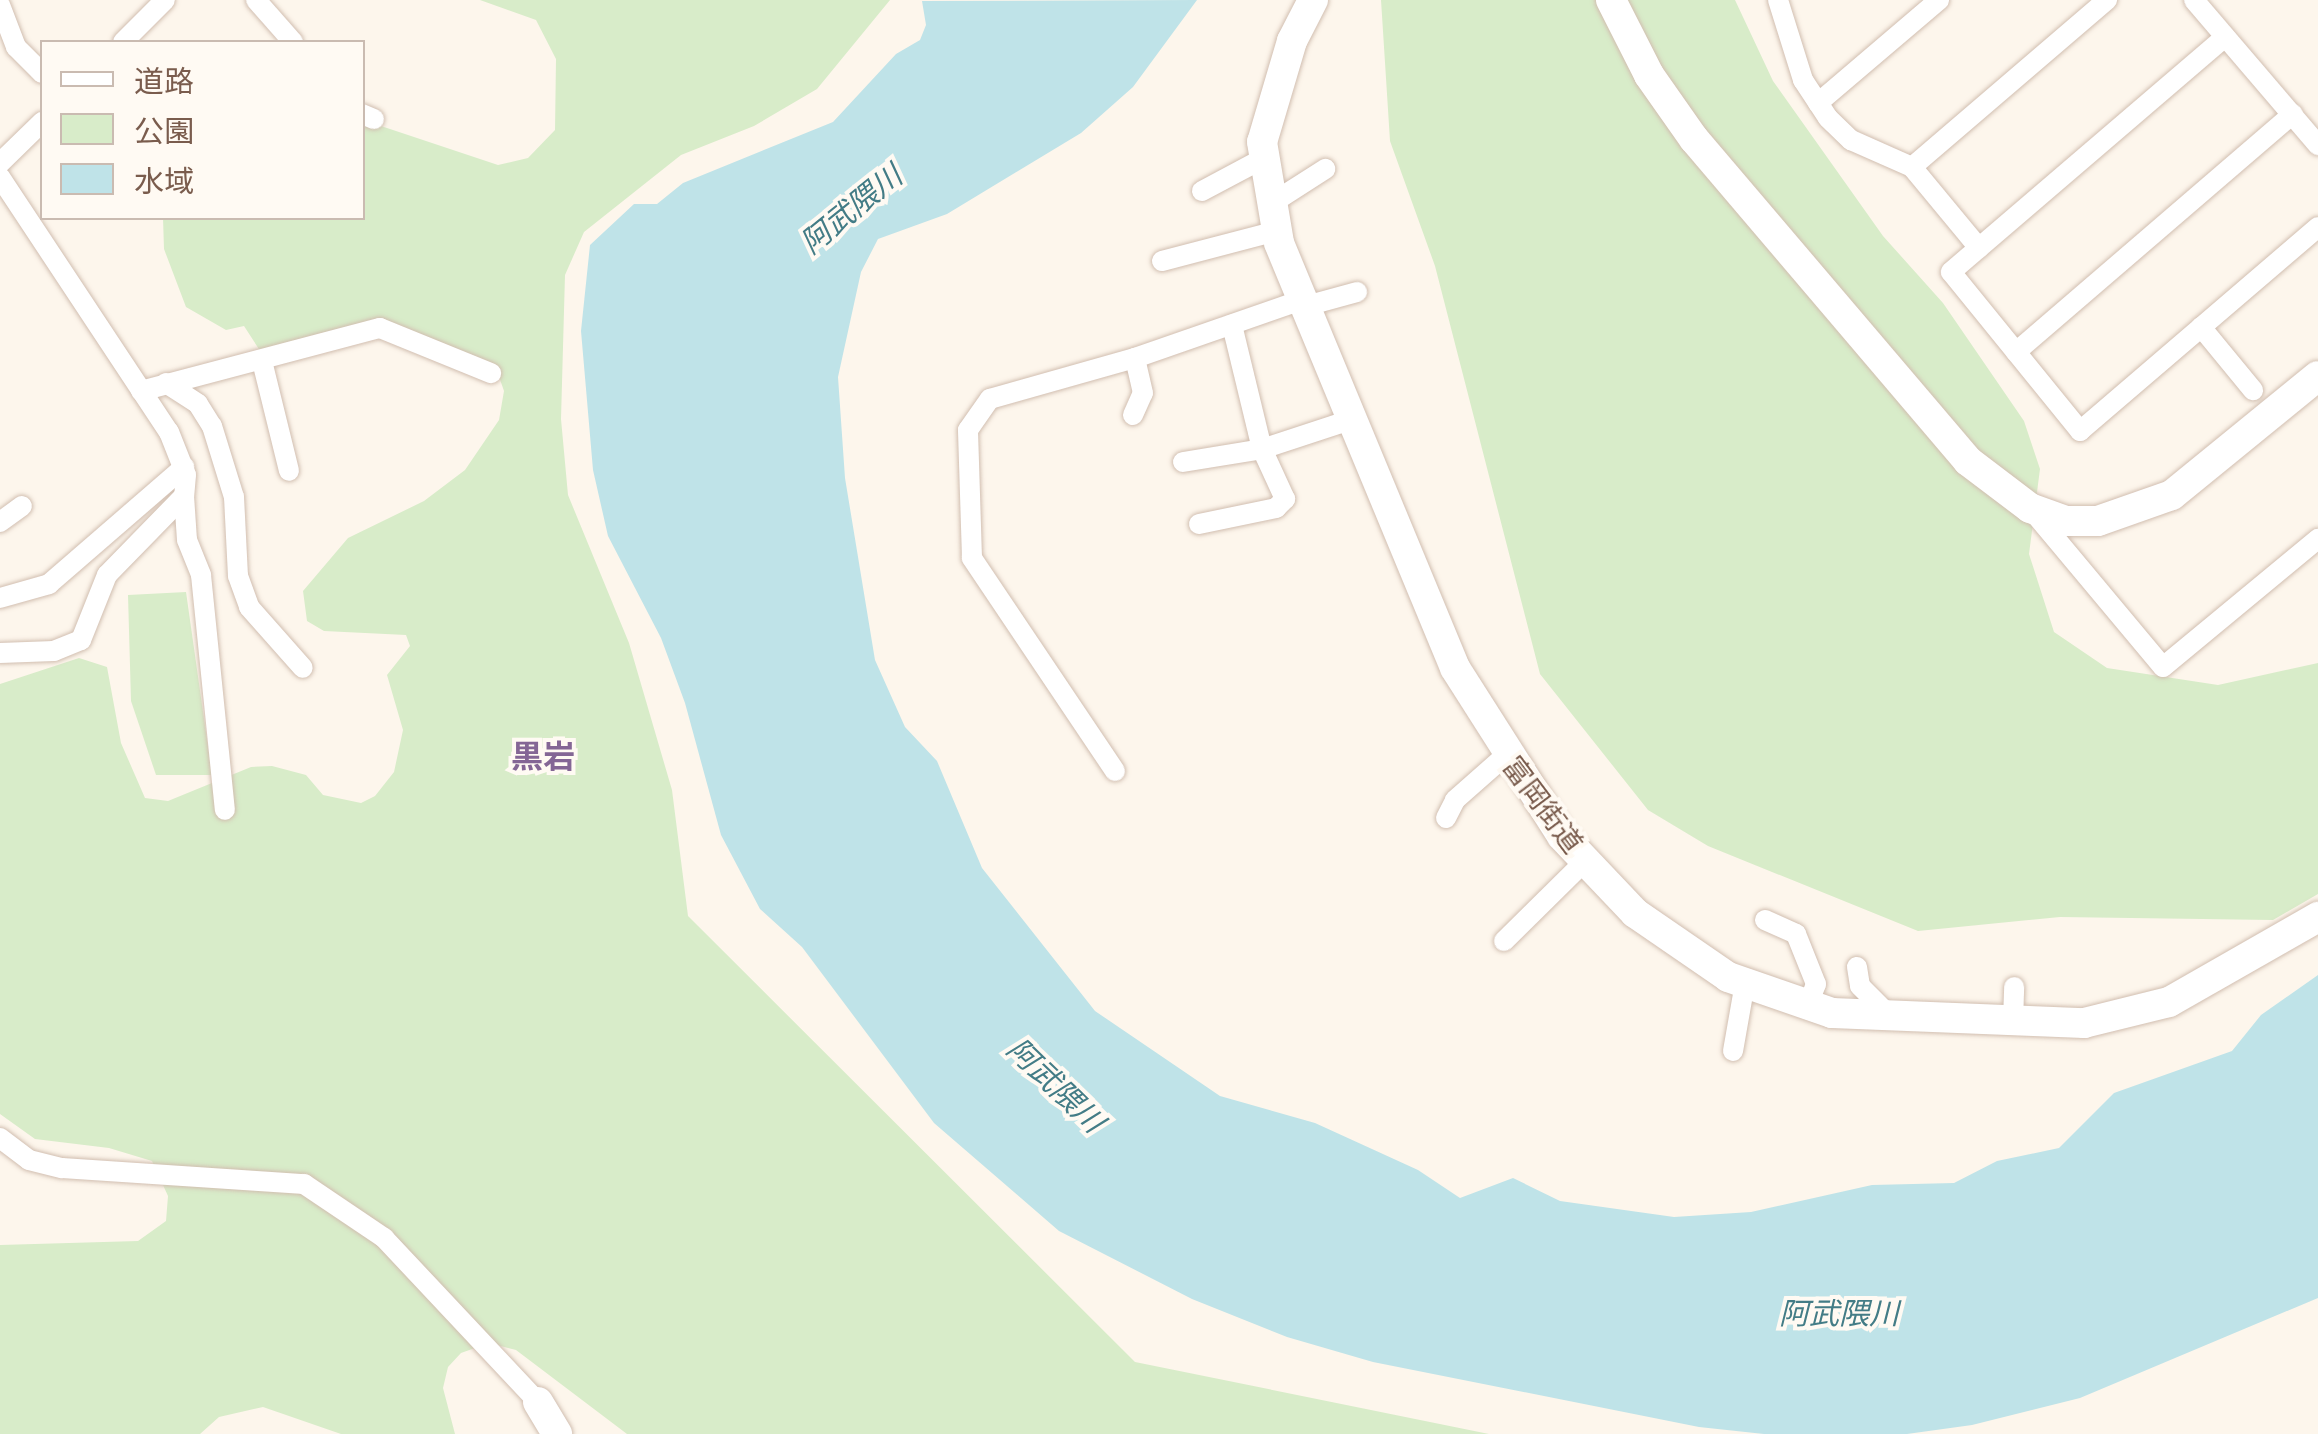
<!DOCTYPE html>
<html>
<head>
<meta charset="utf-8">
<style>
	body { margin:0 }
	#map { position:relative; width:2318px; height:1434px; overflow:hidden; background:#fdf6ec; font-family:"Asap Condensed","Noto Sans JP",sans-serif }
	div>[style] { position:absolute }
	.green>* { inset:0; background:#d8ecc9 }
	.water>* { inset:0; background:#bfe3e8 }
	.roads { filter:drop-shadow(0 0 2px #d1beb0) drop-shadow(0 0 2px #d1beb0) }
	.street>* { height:20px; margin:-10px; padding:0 10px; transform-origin:10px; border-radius:10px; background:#fff }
	.secondary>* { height:30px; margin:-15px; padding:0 15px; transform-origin:15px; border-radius:15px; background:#fff }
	span { translate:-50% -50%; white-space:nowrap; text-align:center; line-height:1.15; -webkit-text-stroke:8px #fffaf3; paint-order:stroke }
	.street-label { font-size:28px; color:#7a5c4d }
	.water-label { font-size:30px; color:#437c86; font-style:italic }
	.quarter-label { font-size:32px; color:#846695; font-weight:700 }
	.legend { position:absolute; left:40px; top:40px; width:325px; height:180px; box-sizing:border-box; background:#fffaf3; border:2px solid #cabbb1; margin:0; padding:12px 18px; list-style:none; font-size:30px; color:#7a5c4d }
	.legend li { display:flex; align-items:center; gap:20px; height:50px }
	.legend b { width:50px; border:2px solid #cabbb1 }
</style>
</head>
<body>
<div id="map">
	<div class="green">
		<div style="clip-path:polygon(480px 0,890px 0,817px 89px,754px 126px,681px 155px,584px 232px,565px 275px,561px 419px,568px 495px,629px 643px,672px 790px,688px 916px,1135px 1362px,1489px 1434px,627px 1434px,516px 1350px,489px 1343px,461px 1353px,448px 1367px,443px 1388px,455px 1434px,341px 1434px,263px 1407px,219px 1417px,200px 1434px,0 1434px,0 1245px,138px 1241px,166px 1221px,168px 1196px,152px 1161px,109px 1148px,35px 1139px,0 1114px,0 684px,79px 658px,107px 667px,121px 743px,145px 798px,168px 801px,251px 767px,272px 766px,306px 775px,323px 795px,361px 803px,375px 796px,394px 772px,403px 730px,387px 675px,410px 646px,406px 635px,324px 631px,307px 621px,303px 591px,348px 538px,424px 501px,465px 470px,499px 420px,504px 391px,496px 368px,410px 333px,264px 357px,244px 326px,226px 330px,186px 307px,164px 249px,163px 218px,362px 218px,363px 120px,498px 165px,528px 158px,555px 130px,556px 59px,536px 20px)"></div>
		<div style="clip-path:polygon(1381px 0,1735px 0,1773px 81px,1883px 236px,1943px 303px,2024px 421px,2040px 469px,2029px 554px,2054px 632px,2107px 668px,2218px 685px,2318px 663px,2318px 894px,2273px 920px,2060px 917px,1918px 931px,1708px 846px,1648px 810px,1540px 674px,1435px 266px,1390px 141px)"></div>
		<div style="clip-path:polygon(186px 592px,212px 775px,156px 775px,131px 701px,128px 595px)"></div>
	</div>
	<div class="water">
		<div style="clip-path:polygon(1197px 0,1133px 87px,1081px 133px,947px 214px,878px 239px,861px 272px,838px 377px,845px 478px,875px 660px,905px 727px,937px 761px,982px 868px,1095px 1011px,1220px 1096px,1315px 1123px,1418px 1170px,1460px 1198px,1513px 1178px,1560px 1201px,1674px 1217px,1751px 1212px,1872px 1185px,1954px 1183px,1997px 1161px,2059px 1148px,2114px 1093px,2232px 1051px,2261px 1015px,2318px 975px,2318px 1298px,2080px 1398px,1972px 1425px,1907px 1434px,1764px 1434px,1699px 1427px,1373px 1362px,1287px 1337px,1192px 1299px,1059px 1231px,934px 1123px,802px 947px,760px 909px,721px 835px,685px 703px,661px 638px,608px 536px,593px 470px,581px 331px,590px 245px,634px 204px,657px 204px,683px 183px,833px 122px,896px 54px,920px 40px,926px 25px,922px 1px)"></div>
	</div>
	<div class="roads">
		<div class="street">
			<div style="left:256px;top:0;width:56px;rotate:48.6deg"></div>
			<div style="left:1778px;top:0;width:84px;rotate:72.6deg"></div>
			<div style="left:1803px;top:80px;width:45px;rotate:56.7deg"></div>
			<div style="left:1828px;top:118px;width:32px;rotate:44deg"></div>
			<div style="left:1851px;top:140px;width:67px;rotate:23.9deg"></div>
			<div style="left:1912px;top:167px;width:105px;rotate:50.4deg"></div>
			<div style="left:2194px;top:0;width:191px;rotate:49.5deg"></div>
			<div style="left:0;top:5px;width:45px;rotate:69.1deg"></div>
			<div style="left:16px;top:47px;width:37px;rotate:45deg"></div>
			<div style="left:2225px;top:37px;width:361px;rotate:139.4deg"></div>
			<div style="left:1951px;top:272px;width:205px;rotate:50.9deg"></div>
			<div style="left:2080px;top:431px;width:313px;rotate:-40.6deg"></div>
			<div style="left:123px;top:42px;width:59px;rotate:-45deg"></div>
			<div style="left:1818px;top:103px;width:159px;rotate:-40.4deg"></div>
			<div style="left:362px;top:114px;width:13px;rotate:23deg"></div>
			<div style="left:0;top:163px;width:59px;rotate:-44.3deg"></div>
			<div style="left:1912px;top:167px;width:257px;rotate:-40.6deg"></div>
			<div style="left:0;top:177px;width:306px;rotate:56.5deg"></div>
			<div style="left:169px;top:432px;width:46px;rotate:68.4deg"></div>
			<div style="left:186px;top:475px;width:21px;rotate:95deg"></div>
			<div style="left:184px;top:496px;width:110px;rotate:134.3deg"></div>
			<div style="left:107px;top:575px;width:70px;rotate:111.8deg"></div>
			<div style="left:81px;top:640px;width:29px;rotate:158deg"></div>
			<div style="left:54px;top:651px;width:54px;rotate:177.9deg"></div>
			<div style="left:1202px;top:191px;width:70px;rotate:-28deg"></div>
			<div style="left:1269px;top:205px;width:67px;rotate:-32.7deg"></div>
			<div style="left:1162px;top:261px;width:118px;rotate:-14.7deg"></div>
			<div style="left:1306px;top:306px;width:53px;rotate:-15.4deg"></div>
			<div style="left:2201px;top:327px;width:82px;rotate:50.5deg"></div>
			<div style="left:2016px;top:352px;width:365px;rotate:-40.7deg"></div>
			<div style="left:262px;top:361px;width:113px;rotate:76.2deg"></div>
			<div style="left:166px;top:383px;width:38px;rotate:33deg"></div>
			<div style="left:198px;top:404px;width:26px;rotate:58deg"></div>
			<div style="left:212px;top:426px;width:74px;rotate:72.8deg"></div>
			<div style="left:234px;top:497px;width:79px;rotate:87.1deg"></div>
			<div style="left:238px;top:576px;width:33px;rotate:70deg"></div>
			<div style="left:249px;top:607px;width:81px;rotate:48.5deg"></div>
			<div style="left:141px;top:391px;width:247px;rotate:-14.8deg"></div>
			<div style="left:380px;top:328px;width:120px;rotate:22.1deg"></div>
			<div style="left:1133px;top:415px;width:24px;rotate:-66deg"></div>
			<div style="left:1143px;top:393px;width:36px;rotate:-103deg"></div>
			<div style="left:1183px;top:462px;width:80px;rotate:-9.3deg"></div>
			<div style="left:1262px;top:449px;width:96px;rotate:-18.2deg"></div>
			<div style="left:184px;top:496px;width:44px;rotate:86.1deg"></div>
			<div style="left:187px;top:540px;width:38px;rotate:68deg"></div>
			<div style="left:201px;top:575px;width:236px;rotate:84.2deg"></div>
			<div style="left:2030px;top:508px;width:207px;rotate:50.1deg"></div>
			<div style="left:2163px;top:667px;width:201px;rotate:-39.6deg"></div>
			<div style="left:0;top:522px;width:27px;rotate:-36deg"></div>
			<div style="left:1199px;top:524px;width:79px;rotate:-11.7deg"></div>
			<div style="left:1276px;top:508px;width:13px;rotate:-45deg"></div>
			<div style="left:1285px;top:499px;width:55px;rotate:-114.7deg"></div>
			<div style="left:1262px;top:449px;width:128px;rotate:-103.6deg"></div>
			<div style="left:0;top:598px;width:51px;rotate:-15.9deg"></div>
			<div style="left:49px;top:584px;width:179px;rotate:-40.9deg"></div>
			<div style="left:1115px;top:771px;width:257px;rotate:-123.9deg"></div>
			<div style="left:972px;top:558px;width:128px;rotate:-91.8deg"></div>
			<div style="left:968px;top:430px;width:38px;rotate:-55deg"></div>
			<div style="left:990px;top:399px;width:151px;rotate:-15.8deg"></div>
			<div style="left:1135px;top:358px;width:179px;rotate:-19.2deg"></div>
			<div style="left:1446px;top:818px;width:20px;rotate:-63deg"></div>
			<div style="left:1455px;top:800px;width:68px;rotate:-41.4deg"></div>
			<div style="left:1765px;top:920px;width:34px;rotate:24deg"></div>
			<div style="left:1796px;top:934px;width:54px;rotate:68.2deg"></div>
			<div style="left:1816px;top:984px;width:22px;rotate:111deg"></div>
			<div style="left:1504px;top:941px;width:114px;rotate:-44.6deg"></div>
			<div style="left:1857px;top:967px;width:19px;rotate:81deg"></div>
			<div style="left:1860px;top:986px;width:42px;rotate:45deg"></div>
			<div style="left:2013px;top:1021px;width:34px;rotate:-88deg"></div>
			<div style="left:1733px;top:1051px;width:69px;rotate:-80deg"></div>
			<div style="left:0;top:1138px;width:36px;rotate:37deg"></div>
			<div style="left:29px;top:1160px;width:34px;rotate:14deg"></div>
			<div style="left:62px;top:1168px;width:243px;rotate:3.8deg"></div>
			<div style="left:304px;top:1184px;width:97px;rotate:34deg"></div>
			<div style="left:384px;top:1238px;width:225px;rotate:46.8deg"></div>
		</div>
		<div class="secondary">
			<div style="left:1313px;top:0;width:46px;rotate:117.1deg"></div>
			<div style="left:1292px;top:41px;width:105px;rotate:106.5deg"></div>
			<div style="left:1262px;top:142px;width:102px;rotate:80.4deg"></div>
			<div style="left:1279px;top:243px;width:460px;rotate:67.5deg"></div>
			<div style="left:1455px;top:668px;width:199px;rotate:57.5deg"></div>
			<div style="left:1562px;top:836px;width:106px;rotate:46.5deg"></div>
			<div style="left:1635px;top:913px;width:113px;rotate:34.5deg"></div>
			<div style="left:1728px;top:977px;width:110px;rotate:19.1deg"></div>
			<div style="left:1832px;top:1013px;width:252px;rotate:2.3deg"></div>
			<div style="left:2084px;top:1023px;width:88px;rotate:-13.9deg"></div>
			<div style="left:2169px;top:1002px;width:172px;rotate:-29.7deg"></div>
			<div style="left:1611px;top:0;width:84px;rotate:63.1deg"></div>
			<div style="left:1649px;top:75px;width:78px;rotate:54.9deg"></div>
			<div style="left:1694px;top:139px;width:423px;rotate:49.6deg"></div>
			<div style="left:1968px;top:461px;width:78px;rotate:37.2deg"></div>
			<div style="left:2030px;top:508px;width:37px;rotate:20deg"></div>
			<div style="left:2065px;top:521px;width:33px"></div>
			<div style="left:2098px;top:521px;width:78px;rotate:-19.4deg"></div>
			<div style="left:2172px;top:495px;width:188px;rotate:-39.2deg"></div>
			<div style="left:538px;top:1402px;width:37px;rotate:59deg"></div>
		</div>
	</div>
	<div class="street-label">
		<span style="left:1543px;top:805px;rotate:53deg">富岡街道</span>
	</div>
	<div class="water-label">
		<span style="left:851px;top:209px;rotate:-39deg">阿武隈川</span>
		<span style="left:1056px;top:1085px;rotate:44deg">阿武隈川</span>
		<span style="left:1839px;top:1313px">阿武隈川</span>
	</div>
	<div class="quarter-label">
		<span style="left:543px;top:757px">黒岩</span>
	</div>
	<ul class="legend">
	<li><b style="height:12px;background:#fff"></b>道路</li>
	<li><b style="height:28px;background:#d8ecc9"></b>公園</li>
	<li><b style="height:28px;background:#bfe3e8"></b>水域</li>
	</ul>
</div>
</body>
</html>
